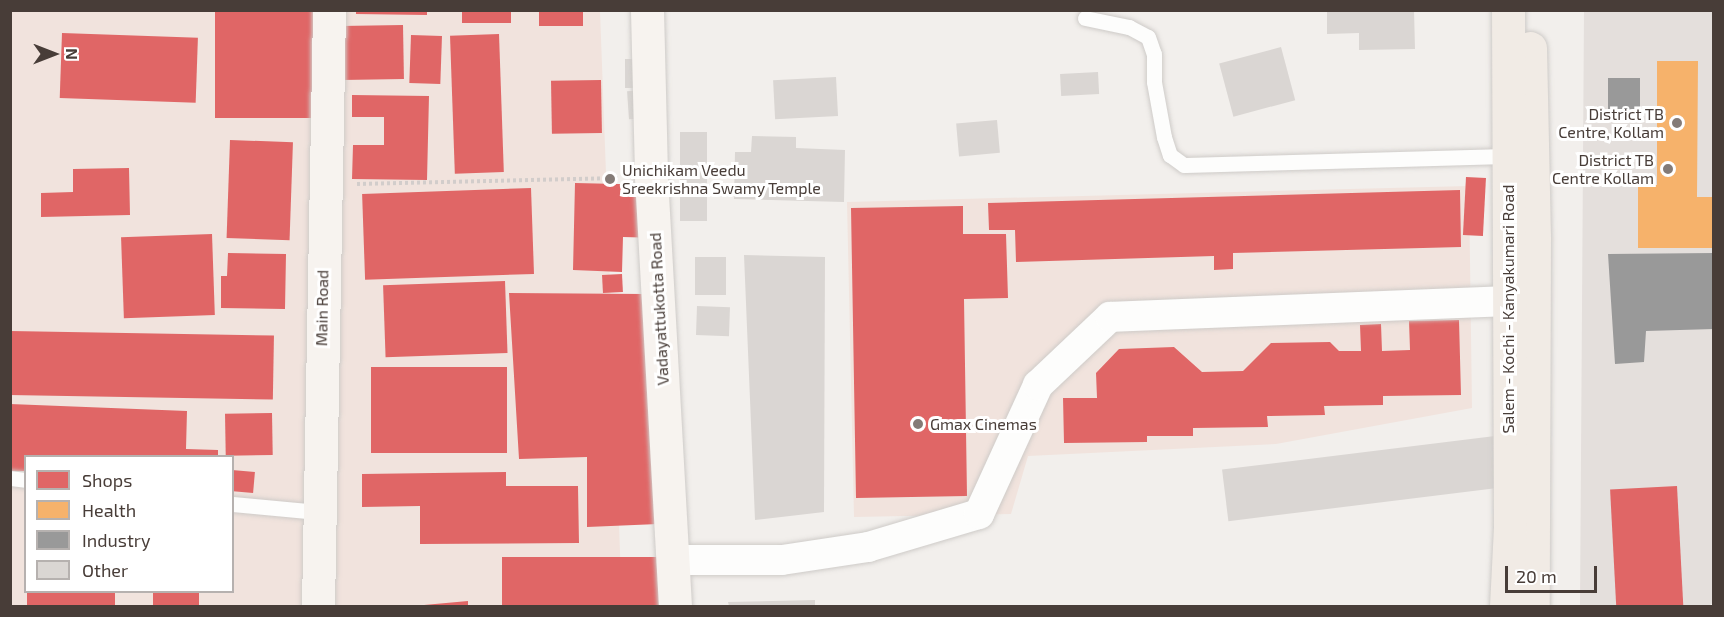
<!DOCTYPE html>
<html>
<head>
<meta charset="utf-8">
<style>
	body { margin:0 }
	#map { position:relative; width:1724px; height:617px; overflow:hidden; background:#f2efec; font-family:"Exo 2",sans-serif }
	div>[style] { position:absolute }
	.commercial>* { inset:0; background:#f1e3dd }
	.industrial>* { inset:0; background:#e4dfdc }
	.shops>* { inset:0; background:#e06666; transform-origin:0 0 }
	.health>* { inset:0; background:#f6b26b }
	.industry>* { inset:0; background:#999; transform-origin:0 0 }
	.building>* { inset:0; background:#dad6d3; transform-origin:0 0 }
	.path>* { height:4px; margin-top:-2px; transform-origin:0; background:repeating-linear-gradient(90deg,#d2cdcb 0 3px,transparent 0 6px) }
	.roads { filter:drop-shadow(0 0 2px #cecbc8) drop-shadow(0 0 2px #cecbc8) }
	.lane>* { height:15px; margin:-7.5px; padding:0 7.5px; transform-origin:7.5px; border-radius:7.5px; background:#fdfdfc }
	.street>* { height:30px; margin:-15px; padding:0 15px; transform-origin:15px; border-radius:15px; background:#fdfdfc }
	.secondary>* { height:33px; margin:-16.5px; padding:0 16.5px; transform-origin:16.5px; border-radius:16.5px; background:#f7f3ef }
	.primary>* { height:33px; margin:-16.5px; padding:0 16.5px; transform-origin:16.5px; border-radius:16.5px; background:#f1ebe5 }
	.dots>* { width:16px; height:16px; translate:-50% -50%; box-sizing:border-box; border:3px solid #fff; border-radius:50% }
	span { translate:-50% -50%; white-space:nowrap; text-align:center; line-height:1.15; -webkit-text-stroke:6px #fff; paint-order:stroke }
	.poi-label { font-size:16px; color:#483d38 }
	.right { translate:-100% -50%; text-align:right }
	.left { translate:0 -50%; text-align:left }
	.street-label { font-size:16px; color:#483d38 }
	.frame { position:absolute; inset:0; border:12px solid #483d38; pointer-events:none }
	.legend { position:absolute; left:24px; top:455px; width:210px; height:138px; box-sizing:border-box; background:#fff; border:2px solid #b6b1af; margin:0; padding:8px 10px; list-style:none; font-size:18px; color:#483d38 }
	.legend li { display:flex; align-items:center; gap:12px; height:30px }
	.legend b { width:30px; border:2px solid #b6b1af }
	.north { position:absolute; left:24px; top:24px; width:60px; height:60px; -webkit-text-stroke:4px #fff; paint-order:stroke; rotate:90deg; font-size:16px; font-weight:700; line-height:24px; text-align:center; color:#483d38 }
	.north::after { content:''; display:block; margin:auto; width:21px; height:27px; background:#483d38; clip-path:polygon(50% 0,100% 100%,50% 72%,0 100%) }
	.scale { position:absolute; left:1505px; top:566px; width:92px; height:27px; box-sizing:border-box; border:3px solid #483d38; border-top:0; padding-left:8px; font-size:18px; line-height:21px; white-space:nowrap; color:#483d38; -webkit-text-stroke:4px #fff; paint-order:stroke }
</style>
</head>
<body>
<div id="map">
	<div class="commercial">
		<div style="clip-path:polygon(evenodd,10px 11px,600px 11px,622px 606px,11px 606px,10px 11px,26px 456px,232px 456px,232px 592px,26px 592px,26px 456px)"></div>
		<div style="clip-path:polygon(1469px 186px,1472px 408px,1276px 444px,1028px 456px,1011px 514px,854px 517px,847px 202px)"></div>
	</div>
	<div class="industrial">
		<div style="clip-path:polygon(1584px 11px,1713px 11px,1713px 603px,1708px 606px,1580px 606px)"></div>
	</div>
	<div class="shops">
		<div style="left:215px;top:10px;width:98px;height:108px"></div>
		<div style="clip-path:polygon(356px 10px,427px 10px,427px 15px,356px 14px)"></div>
		<div style="left:462px;top:10px;width:49px;height:13px"></div>
		<div style="left:539px;top:10px;width:44px;height:16px"></div>
		<div style="left:403px;top:25px;width:54px;height:62px;rotate:89deg"></div>
		<div style="left:62px;top:33px;width:136px;height:65px;rotate:2deg"></div>
		<div style="left:499px;top:34px;width:138px;height:49px;rotate:88deg"></div>
		<div style="left:411px;top:35px;width:31px;height:48px;rotate:2deg"></div>
		<div style="left:601px;top:80px;width:53px;height:50px;rotate:89deg"></div>
		<div style="clip-path:polygon(352px 95px,429px 96px,427px 180px,352px 179px,353px 145px,384px 145px,384px 117px,352px 117px)"></div>
		<div style="left:230px;top:140px;width:63px;height:98px;rotate:2deg"></div>
		<div style="clip-path:polygon(129px 168px,130px 215px,41px 217px,41px 193px,73px 192px,73px 169px)"></div>
		<div style="left:1466px;top:177px;width:20px;height:58px;rotate:3deg"></div>
		<div style="clip-path:polygon(575px 183px,660px 185px,659px 238px,623px 237px,622px 272px,573px 270px)"></div>
		<div style="left:531px;top:188px;width:86px;height:169px;rotate:88deg"></div>
		<div style="clip-path:polygon(1460px 190px,1461px 247px,1233px 253px,1233px 269px,1214px 270px,1214px 256px,1016px 262px,1015px 230px,989px 230px,988px 203px)"></div>
		<div style="clip-path:polygon(963px 206px,963px 234px,1006px 234px,1008px 298px,964px 299px,967px 496px,856px 498px,851px 208px)"></div>
		<div style="left:212px;top:234px;width:81px;height:91px;rotate:88deg"></div>
		<div style="clip-path:polygon(228px 253px,286px 254px,285px 309px,221px 308px,221px 276px,227px 276px)"></div>
		<div style="left:622px;top:274px;width:18px;height:20px;rotate:87deg"></div>
		<div style="left:505px;top:281px;width:72px;height:122px;rotate:88deg"></div>
		<div style="clip-path:polygon(509px 293px,644px 294px,658px 524px,587px 527px,587px 457px,519px 459px)"></div>
		<div style="clip-path:polygon(1459px 320px,1461px 395px,1383px 396px,1383px 405px,1324px 406px,1325px 415px,1267px 416px,1268px 427px,1193px 428px,1193px 436px,1147px 436px,1147px 442px,1064px 443px,1063px 398px,1097px 398px,1096px 373px,1119px 349px,1174px 347px,1202px 372px,1243px 371px,1271px 343px,1330px 342px,1339px 351px,1361px 351px,1360px 325px,1381px 324px,1382px 351px,1410px 350px,1409px 321px)"></div>
		<div style="left:10px;top:331px;width:264px;height:64px;rotate:1deg"></div>
		<div style="left:371px;top:367px;width:136px;height:86px"></div>
		<div style="clip-path:polygon(10px 404px,187px 411px,186px 449px,218px 450px,218px 456px,26px 456px,26px 471px,10px 471px)"></div>
		<div style="left:272px;top:413px;width:42px;height:47px;rotate:89deg"></div>
		<div style="left:232px;top:470px;width:23px;height:21px;rotate:5deg"></div>
		<div style="clip-path:polygon(506px 472px,506px 486px,578px 486px,579px 543px,420px 544px,420px 506px,362px 507px,362px 474px)"></div>
		<div style="left:1677px;top:486px;width:120px;height:67px;rotate:87deg"></div>
		<div style="left:502px;top:557px;width:167px;height:49px"></div>
		<div style="left:27px;top:592px;width:88px;height:14px"></div>
		<div style="left:153px;top:592px;width:46px;height:14px"></div>
		<div style="clip-path:polygon(468px 601px,468px 606px,424px 606px,424px 605px)"></div>
	</div>
	<div class="health">
		<div style="clip-path:polygon(1657px 61px,1698px 61px,1697px 197px,1714px 197px,1714px 248px,1638px 248px,1638px 185px,1657px 185px)"></div>
	</div>
	<div class="industry">
		<div style="left:1608px;top:78px;width:32px;height:37px"></div>
		<div style="clip-path:polygon(1714px 253px,1714px 329px,1646px 331px,1644px 362px,1615px 364px,1608px 254px)"></div>
	</div>
	<div class="building">
		<div style="clip-path:polygon(1327px 10px,1414px 10px,1415px 49px,1359px 50px,1359px 33px,1327px 34px)"></div>
		<div style="left:1281px;top:47px;width:55px;height:64px;rotate:75deg"></div>
		<div style="left:625px;top:59px;width:23px;height:29px"></div>
		<div style="left:1098px;top:72px;width:22px;height:38px;rotate:87deg"></div>
		<div style="left:836px;top:77px;width:39px;height:63px;rotate:87deg"></div>
		<div style="left:646px;top:90px;width:28px;height:19px;rotate:86deg"></div>
		<div style="left:997px;top:120px;width:33px;height:41px;rotate:85deg"></div>
		<div style="left:680px;top:132px;width:27px;height:89px"></div>
		<div style="clip-path:polygon(752px 136px,796px 137px,796px 148px,845px 150px,844px 202px,734px 199px,735px 152px,751px 152px)"></div>
		<div style="clip-path:polygon(744px 255px,825px 257px,824px 512px,755px 520px)"></div>
		<div style="left:695px;top:257px;width:31px;height:38px"></div>
		<div style="left:697px;top:306px;width:33px;height:29px;rotate:2deg"></div>
		<div style="left:1495px;top:436px;width:52px;height:275px;rotate:83deg"></div>
		<div style="clip-path:polygon(815px 600px,815px 606px,729px 606px,728px 602px)"></div>
	</div>
	<div class="path">
		<div style="left:357px;top:184px;width:262px;rotate:-1.3deg"></div>
	</div>
	<div class="roads">
		<div class="lane">
			<div style="left:1085px;top:18px;width:45px;rotate:11.6deg"></div>
			<div style="left:1129px;top:27px;width:21px;rotate:28deg"></div>
			<div style="left:1148px;top:37px;width:18px;rotate:71deg"></div>
			<div style="left:1154px;top:54px;width:28px;rotate:90deg"></div>
			<div style="left:1154px;top:82px;width:56px;rotate:79.7deg"></div>
			<div style="left:1164px;top:137px;width:19px;rotate:72deg"></div>
			<div style="left:1170px;top:155px;width:17px;rotate:36deg"></div>
			<div style="left:1184px;top:165px;width:323px;rotate:-1.6deg"></div>
			<div style="left:10px;top:478px;width:16px;rotate:7deg"></div>
			<div style="left:232px;top:504px;width:87px;rotate:5.3deg"></div>
		</div>
		<div class="street">
			<div style="left:674px;top:560px;width:108px"></div>
			<div style="left:782px;top:560px;width:87px;rotate:-8.6deg"></div>
			<div style="left:868px;top:547px;width:116px;rotate:-16.6deg"></div>
			<div style="left:979px;top:514px;width:142px;rotate:-65.4deg"></div>
			<div style="left:1038px;top:385px;width:99px;rotate:-43.4deg"></div>
			<div style="left:1110px;top:317px;width:397px;rotate:-2.3deg"></div>
		</div>
		<div class="secondary">
			<div style="left:647px;top:10px;width:167px;rotate:88.6deg"></div>
			<div style="left:651px;top:177px;width:430px;rotate:86.8deg"></div>
			<div style="left:318px;top:606px;width:596px;rotate:-88.94deg"></div>
		</div>
		<div class="primary">
			<div style="left:1530px;top:48px;width:189px;rotate:88.8deg"></div>
			<div style="left:1534px;top:237px;width:369px;rotate:90.2deg"></div>
			<div style="left:1506px;top:606px;width:79px;rotate:-87.1deg"></div>
			<div style="left:1510px;top:527px;width:517px;rotate:-90.22deg"></div>
		</div>
	</div>
	<div class="dots">
		<div style="left:1677px;top:123px;background:#847b77"></div>
		<div style="left:1668px;top:169px;background:#847b77"></div>
		<div style="left:610px;top:179px;background:#847b77"></div>
		<div style="left:918px;top:424px;background:#847b77"></div>
	</div>
	<div class="poi-label">
		<span class="right" style="left:1664px;top:123px">District TB<br>Centre, Kollam</span>
		<span class="right" style="left:1654px;top:169px">District TB<br>Centre Kollam</span>
		<span class="left" style="left:622px;top:179px">Unichikam Veedu<br>Sreekrishna Swamy Temple</span>
		<span class="left" style="left:930px;top:424px">Gmax Cinemas</span>
	</div>
	<div class="street-label">
		<span style="left:322px;top:308px;rotate:-89deg">Main Road</span>
		<span style="left:659px;top:309px;rotate:-93deg">Vadayattukotta Road</span>
		<span style="left:1508px;top:309px;rotate:-90deg">Salem - Kochi - Kanyakumari Road</span>
	</div>
	<div class="frame"></div>
	<ul class="legend">
	<li><b style="height:16px;background:#e06666"></b>Shops</li>
	<li><b style="height:16px;background:#f6b26b"></b>Health</li>
	<li><b style="height:16px;background:#999"></b>Industry</li>
	<li><b style="height:16px;background:#dad6d3"></b>Other</li>
	</ul>
	<div class="north">N</div>
	<div class="scale">20 m</div>
</div>
</body>
</html>
